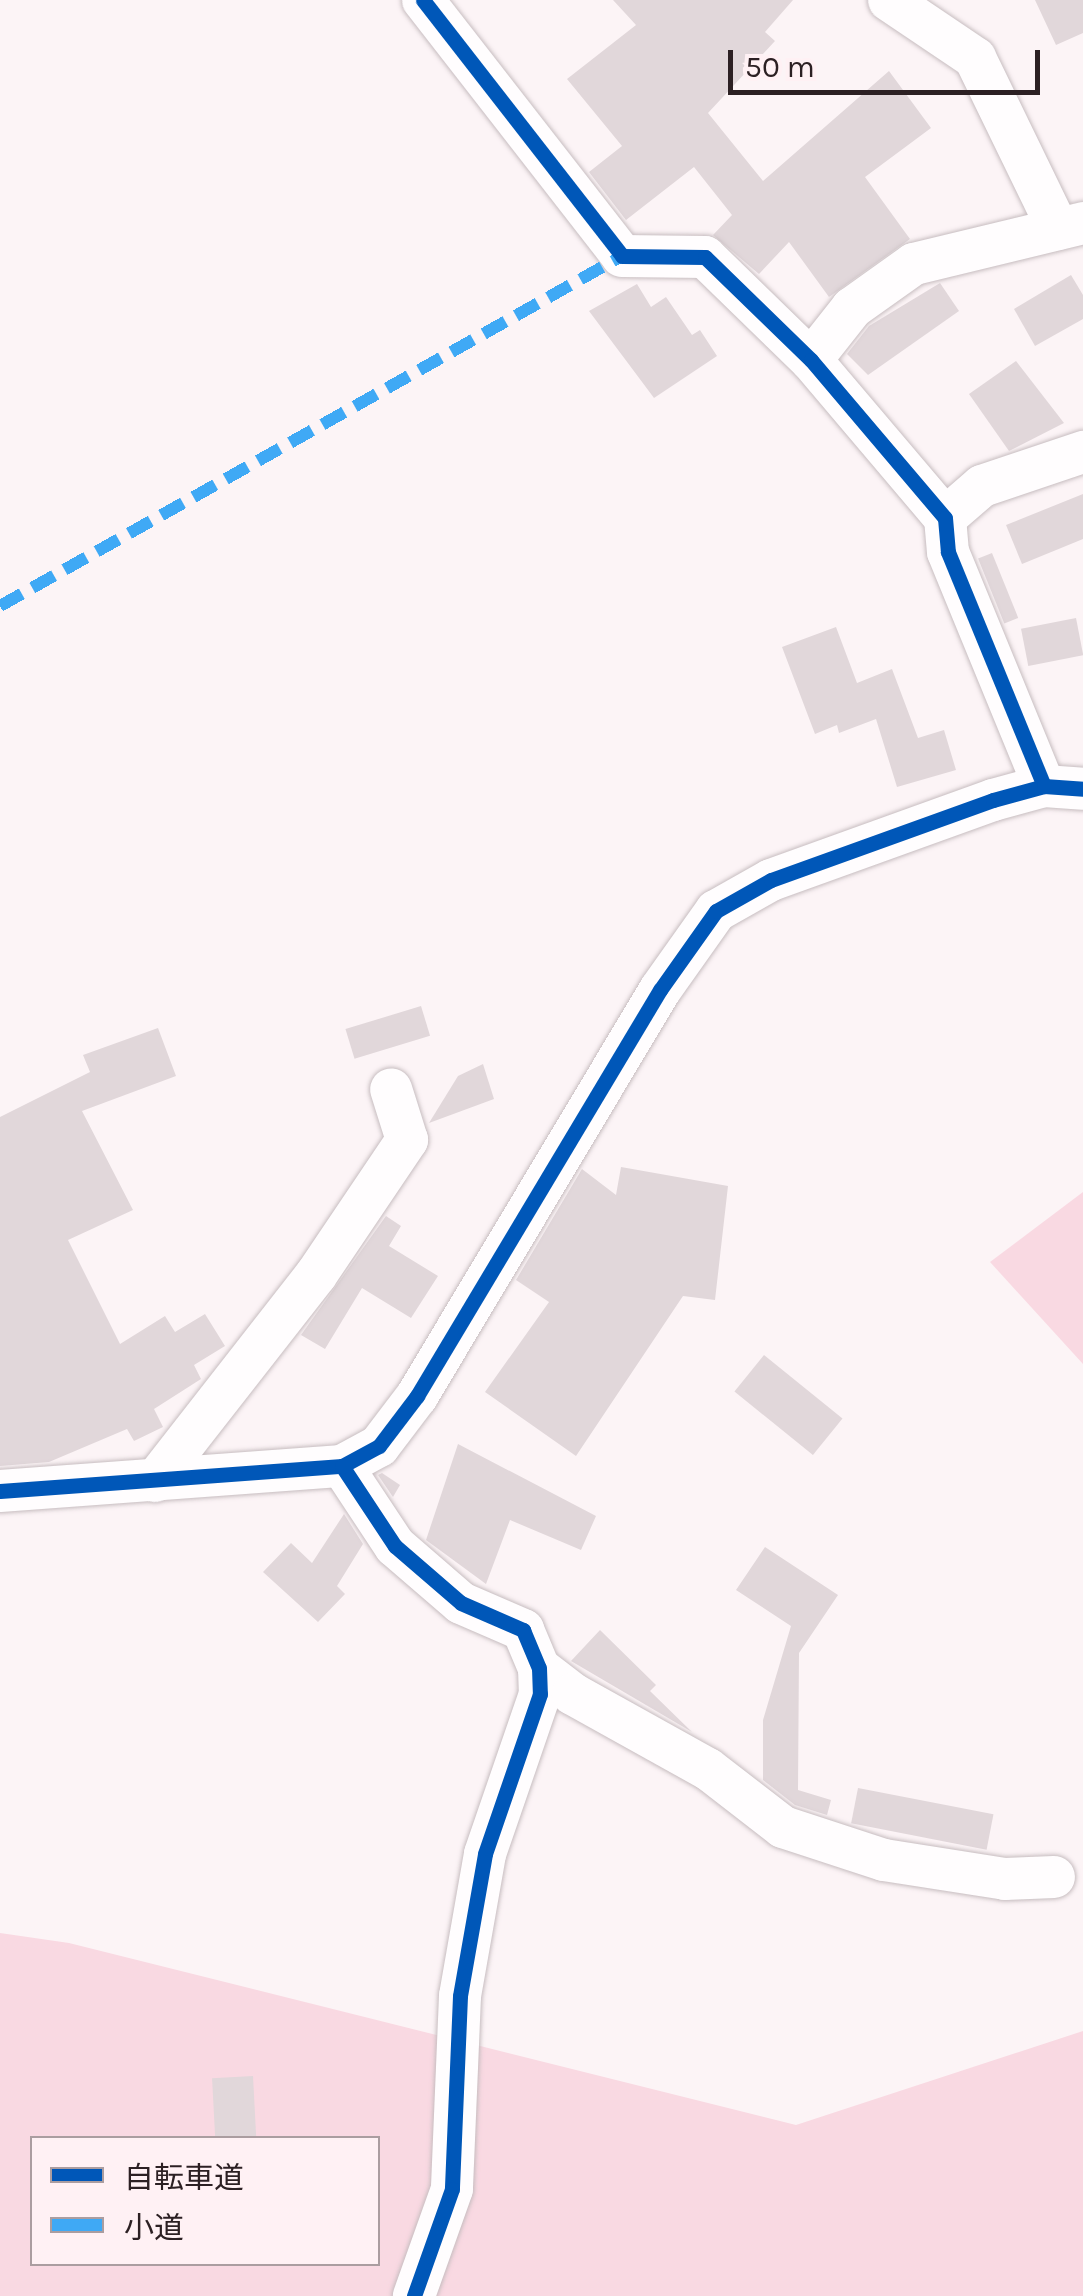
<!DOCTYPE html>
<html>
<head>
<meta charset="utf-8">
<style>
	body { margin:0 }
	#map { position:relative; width:1083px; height:2296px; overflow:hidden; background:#fcf4f6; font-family:Karla,"Noto Sans JP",sans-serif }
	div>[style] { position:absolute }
	.green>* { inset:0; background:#f9d9e2 }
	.building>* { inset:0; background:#e1d7da; transform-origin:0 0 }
	.roads { filter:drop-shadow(0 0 2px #c7bdc0) drop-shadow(0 0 2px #c7bdc0) }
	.minor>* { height:42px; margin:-21px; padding:0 21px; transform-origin:21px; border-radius:21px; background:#fffdfe }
	.quiet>* { height:12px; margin-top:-6px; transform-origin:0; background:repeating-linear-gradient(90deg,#3fa9f5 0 25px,transparent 0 37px) }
	.cycleway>* { height:15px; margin:-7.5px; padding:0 7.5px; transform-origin:7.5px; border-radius:7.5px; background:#0057b8 }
	span { translate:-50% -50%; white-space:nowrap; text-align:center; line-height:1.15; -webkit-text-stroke:9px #fff1f4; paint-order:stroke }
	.legend { position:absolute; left:30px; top:2136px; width:350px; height:130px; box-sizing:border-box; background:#fff1f4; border:2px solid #ab9da0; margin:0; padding:12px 18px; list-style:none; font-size:30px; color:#2c2023 }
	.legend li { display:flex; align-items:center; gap:20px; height:50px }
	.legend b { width:50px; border:2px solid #ab9da0 }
	.scale { position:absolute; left:728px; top:50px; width:312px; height:45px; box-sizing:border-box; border:5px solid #2c2023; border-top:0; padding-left:12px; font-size:30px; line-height:35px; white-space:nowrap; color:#2c2023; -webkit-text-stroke:8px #fff1f4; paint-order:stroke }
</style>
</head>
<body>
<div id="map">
	<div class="green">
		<div style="clip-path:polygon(1083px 1192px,1083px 1364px,990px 1262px)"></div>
		<div style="clip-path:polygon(evenodd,0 1933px,69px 1943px,796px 2125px,1083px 2031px,1083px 2296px,0 2296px,0 1933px,32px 2138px,378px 2138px,378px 2264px,32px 2264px,32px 2138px)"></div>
	</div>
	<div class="building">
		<div style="clip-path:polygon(613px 0,793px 0,765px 32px,775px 41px,708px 113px,763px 181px,889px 71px,931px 128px,865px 177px,910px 239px,829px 297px,789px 242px,759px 274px,713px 235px,732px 215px,694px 167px,626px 220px,589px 172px,622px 146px,567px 79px,636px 25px)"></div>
		<div style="clip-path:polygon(1035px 0,1083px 0,1083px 33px,1056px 45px)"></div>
		<div style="clip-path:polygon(1071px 275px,1083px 295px,1083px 319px,1035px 346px,1014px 309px)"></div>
		<div style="clip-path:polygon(940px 283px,959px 311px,868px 375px,847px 354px,869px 326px)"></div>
		<div style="clip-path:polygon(637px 284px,651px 307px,666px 297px,692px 335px,700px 330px,717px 356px,654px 398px,589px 311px)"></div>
		<div style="clip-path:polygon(1016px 361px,1064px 423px,1009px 451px,969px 394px)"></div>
		<div style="clip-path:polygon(1083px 494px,1083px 539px,1022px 564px,1006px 525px)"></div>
		<div style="left:992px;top:553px;width:70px;height:15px;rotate:68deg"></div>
		<div style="left:1076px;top:618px;width:38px;height:56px;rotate:79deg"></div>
		<div style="clip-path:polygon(836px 627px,857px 683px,892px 669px,918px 738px,944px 730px,956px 770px,897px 787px,876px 719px,839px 733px,837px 725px,815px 734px,782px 647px)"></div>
		<div style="left:421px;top:1006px;width:31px;height:79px;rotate:73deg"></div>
		<div style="clip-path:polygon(158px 1028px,176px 1076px,82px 1111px,133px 1210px,68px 1240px,120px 1344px,165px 1316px,175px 1332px,205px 1314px,225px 1346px,194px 1365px,201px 1379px,154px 1409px,163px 1427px,134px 1441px,127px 1429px,49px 1462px,0 1466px,0 1117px,90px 1072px,83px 1055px)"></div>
		<div style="clip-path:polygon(483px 1064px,494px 1099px,429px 1123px,458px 1076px)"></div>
		<div style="clip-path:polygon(621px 1167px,728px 1186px,715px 1300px,683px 1296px,576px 1456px,485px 1392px,549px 1302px,516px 1280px,582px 1169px,616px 1195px)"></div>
		<div style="clip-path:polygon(386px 1216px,401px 1226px,389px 1246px,438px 1276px,411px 1318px,362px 1288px,325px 1349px,301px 1335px)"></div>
		<div style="left:764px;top:1355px;width:101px;height:47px;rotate:39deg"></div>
		<div style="clip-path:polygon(458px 1444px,596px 1516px,581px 1550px,510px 1520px,486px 1584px,426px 1540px)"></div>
		<div style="clip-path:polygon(382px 1473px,400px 1485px,393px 1497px,378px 1475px)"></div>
		<div style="clip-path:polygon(344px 1514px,363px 1544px,337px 1586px,345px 1594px,318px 1622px,263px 1572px,291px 1543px,312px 1563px)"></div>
		<div style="clip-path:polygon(765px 1547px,838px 1595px,799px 1653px,798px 1790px,831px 1800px,827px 1815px,795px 1805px,763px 1780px,763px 1720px,791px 1626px,736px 1590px)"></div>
		<div style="clip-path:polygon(600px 1630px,656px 1685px,650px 1691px,692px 1732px,571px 1661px)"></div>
		<div style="left:858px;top:1788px;width:138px;height:36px;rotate:11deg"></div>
		<div style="left:253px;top:2076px;width:62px;height:41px;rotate:87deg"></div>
	</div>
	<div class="roads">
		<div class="minor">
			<div style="left:423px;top:0;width:324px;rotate:52.1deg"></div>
			<div style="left:622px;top:256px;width:83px;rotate:0.7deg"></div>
			<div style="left:705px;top:257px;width:148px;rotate:44.2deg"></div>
			<div style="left:811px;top:360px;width:207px;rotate:49.7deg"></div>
			<div style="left:945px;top:518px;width:34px;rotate:85deg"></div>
			<div style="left:948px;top:552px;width:253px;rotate:67.7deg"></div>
			<div style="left:889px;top:0;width:104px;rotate:34deg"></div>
			<div style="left:975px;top:58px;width:190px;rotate:64.1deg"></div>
			<div style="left:811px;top:360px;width:66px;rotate:-51.7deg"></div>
			<div style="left:852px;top:308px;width:76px;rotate:-35.4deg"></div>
			<div style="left:914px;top:264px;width:174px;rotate:-13.6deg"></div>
			<div style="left:945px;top:518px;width:49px;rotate:-40.9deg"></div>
			<div style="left:982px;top:486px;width:107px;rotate:-18.6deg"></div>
			<div style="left:342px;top:1466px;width:96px;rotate:56.5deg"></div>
			<div style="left:395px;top:1546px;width:87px;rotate:40.8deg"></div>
			<div style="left:461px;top:1603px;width:68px;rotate:23.5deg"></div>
			<div style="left:523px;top:1630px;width:41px;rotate:67.2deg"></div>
			<div style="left:539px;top:1668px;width:26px;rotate:88deg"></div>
			<div style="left:540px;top:1694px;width:169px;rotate:109deg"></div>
			<div style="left:485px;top:1854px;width:144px;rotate:100deg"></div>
			<div style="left:460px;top:1996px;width:193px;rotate:92.4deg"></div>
			<div style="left:452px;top:2189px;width:114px;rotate:109.6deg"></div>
			<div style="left:155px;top:1481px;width:261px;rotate:-52deg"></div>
			<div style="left:316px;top:1275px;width:163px;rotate:-56deg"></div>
			<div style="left:407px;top:1140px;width:53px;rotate:-107.4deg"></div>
			<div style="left:0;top:1491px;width:343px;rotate:-4.2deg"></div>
			<div style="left:342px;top:1466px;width:42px;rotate:-28.4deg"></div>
			<div style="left:379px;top:1446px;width:63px;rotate:-52.8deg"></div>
			<div style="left:417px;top:1396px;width:473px;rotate:-59.1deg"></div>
			<div style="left:660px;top:990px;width:97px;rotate:-54.7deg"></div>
			<div style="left:716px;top:911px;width:63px;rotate:-29.4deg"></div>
			<div style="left:771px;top:880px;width:236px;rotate:-19.8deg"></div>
			<div style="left:993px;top:800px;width:53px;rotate:-15.4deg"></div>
			<div style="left:1044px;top:786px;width:39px;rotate:4deg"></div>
			<div style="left:539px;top:1668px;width:43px;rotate:37.4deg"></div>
			<div style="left:573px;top:1694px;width:154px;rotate:29.1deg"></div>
			<div style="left:708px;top:1769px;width:95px;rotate:37.7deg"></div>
			<div style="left:783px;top:1827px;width:106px;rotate:18.1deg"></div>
			<div style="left:884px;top:1860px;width:122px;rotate:8.9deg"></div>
			<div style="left:1005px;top:1879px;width:49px;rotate:-2.3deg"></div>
		</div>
	</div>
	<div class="quiet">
		<div style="left:0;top:606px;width:714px;rotate:-29.37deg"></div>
	</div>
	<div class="cycleway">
		<div style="left:423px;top:0;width:324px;rotate:52.1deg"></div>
		<div style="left:622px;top:256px;width:83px;rotate:0.7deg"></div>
		<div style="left:705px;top:257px;width:148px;rotate:44.2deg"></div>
		<div style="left:811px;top:360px;width:207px;rotate:49.7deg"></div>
		<div style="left:945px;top:518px;width:34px;rotate:85deg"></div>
		<div style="left:948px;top:552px;width:253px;rotate:67.7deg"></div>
		<div style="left:342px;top:1466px;width:96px;rotate:56.5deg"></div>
		<div style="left:395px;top:1546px;width:87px;rotate:40.8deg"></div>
		<div style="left:461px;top:1603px;width:68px;rotate:23.5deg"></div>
		<div style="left:523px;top:1630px;width:41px;rotate:67.2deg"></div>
		<div style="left:539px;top:1668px;width:26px;rotate:88deg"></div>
		<div style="left:540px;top:1694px;width:169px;rotate:109deg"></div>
		<div style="left:485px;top:1854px;width:144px;rotate:100deg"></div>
		<div style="left:460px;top:1996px;width:193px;rotate:92.4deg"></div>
		<div style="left:452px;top:2189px;width:114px;rotate:109.6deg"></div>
		<div style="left:0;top:1491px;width:343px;rotate:-4.2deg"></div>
		<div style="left:342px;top:1466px;width:42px;rotate:-28.4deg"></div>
		<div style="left:379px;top:1446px;width:63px;rotate:-52.8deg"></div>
		<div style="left:417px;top:1396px;width:473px;rotate:-59.1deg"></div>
		<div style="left:660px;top:990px;width:97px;rotate:-54.7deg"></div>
		<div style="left:716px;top:911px;width:63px;rotate:-29.4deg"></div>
		<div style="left:771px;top:880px;width:236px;rotate:-19.8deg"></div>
		<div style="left:993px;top:800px;width:53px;rotate:-15.4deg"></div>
		<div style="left:1044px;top:786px;width:39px;rotate:4deg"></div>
	</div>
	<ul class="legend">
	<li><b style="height:12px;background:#0057b8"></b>自転車道</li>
	<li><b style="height:12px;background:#3fa9f5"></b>小道</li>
	</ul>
	<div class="scale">50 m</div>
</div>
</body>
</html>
